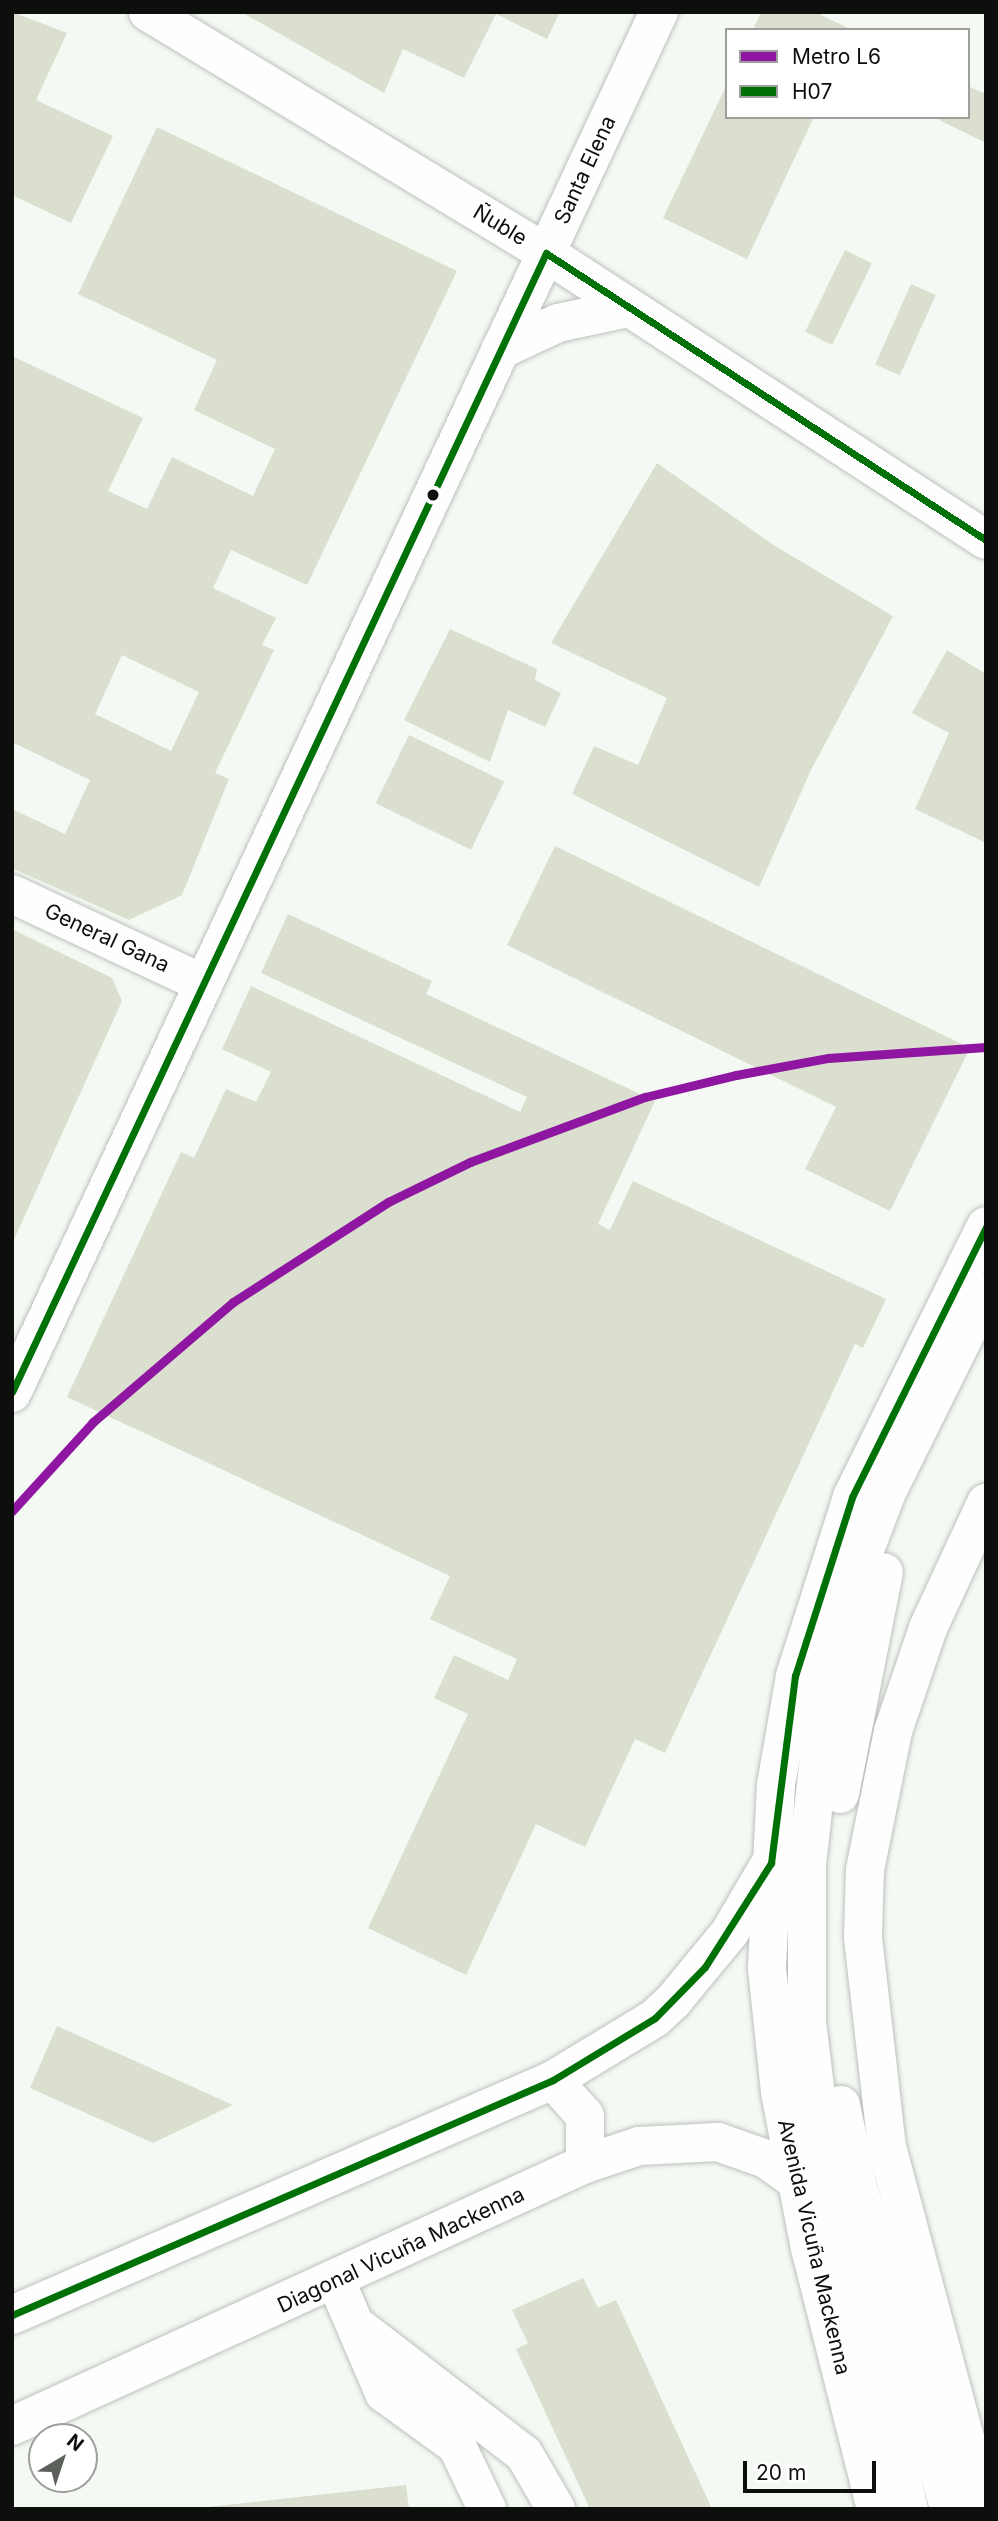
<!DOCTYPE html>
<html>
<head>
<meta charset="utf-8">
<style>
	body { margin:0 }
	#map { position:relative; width:998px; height:2521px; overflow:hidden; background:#f4f9f3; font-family:Inter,sans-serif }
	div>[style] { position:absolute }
	.building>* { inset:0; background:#dbdfcf; transform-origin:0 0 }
	.roads { filter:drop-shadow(0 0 2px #bdc1bd) drop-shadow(0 0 2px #bdc1bd) }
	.minor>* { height:38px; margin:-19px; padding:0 19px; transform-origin:19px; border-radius:19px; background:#fdfefd }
	.major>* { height:38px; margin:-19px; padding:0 19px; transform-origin:19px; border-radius:19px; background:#fdfefd }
	.bus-1>* { height:7px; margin:-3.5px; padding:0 3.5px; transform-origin:3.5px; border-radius:3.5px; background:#007106 }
	.metro-1>* { height:9px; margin:-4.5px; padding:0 4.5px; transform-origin:4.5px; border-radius:4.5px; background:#8e16a1 }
	.dots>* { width:19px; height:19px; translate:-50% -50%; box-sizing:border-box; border:4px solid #fff; border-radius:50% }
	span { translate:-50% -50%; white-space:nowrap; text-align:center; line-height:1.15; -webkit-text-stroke:5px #fff; paint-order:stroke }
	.street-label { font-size:21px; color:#0c0f0b }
	.frame { position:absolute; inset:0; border:14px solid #0c0f0b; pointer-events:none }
	.legend { position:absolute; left:725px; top:28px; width:245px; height:91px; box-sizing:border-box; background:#fff; border:2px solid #9e9f9d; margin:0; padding:9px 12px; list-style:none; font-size:21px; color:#0c0f0b }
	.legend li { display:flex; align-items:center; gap:14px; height:35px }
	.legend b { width:35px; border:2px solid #9e9f9d }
	.north { position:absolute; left:28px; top:2423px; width:70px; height:70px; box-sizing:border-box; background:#fff; border:2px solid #9e9f9d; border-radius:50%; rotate:39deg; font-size:19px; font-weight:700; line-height:28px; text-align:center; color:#0c0f0b }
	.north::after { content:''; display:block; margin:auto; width:24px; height:32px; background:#5d615c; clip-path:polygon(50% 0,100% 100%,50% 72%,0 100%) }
	.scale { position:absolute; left:743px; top:2461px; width:133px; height:32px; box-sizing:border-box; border:4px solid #0c0f0b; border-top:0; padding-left:9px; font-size:21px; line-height:24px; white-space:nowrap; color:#0c0f0b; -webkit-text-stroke:5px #fff; paint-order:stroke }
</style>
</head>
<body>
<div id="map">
	<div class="building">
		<div style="clip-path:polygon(12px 12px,67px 33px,36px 100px,113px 136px,71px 223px,12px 195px)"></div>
		<div style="clip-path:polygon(241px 12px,560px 12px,547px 39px,496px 14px,464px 78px,403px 49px,384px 93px)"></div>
		<div style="clip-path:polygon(761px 12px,815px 12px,852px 30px,753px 30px)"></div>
		<div style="clip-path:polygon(727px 84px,727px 117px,814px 117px,747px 259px,663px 218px)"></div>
		<div style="clip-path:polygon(968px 86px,986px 94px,986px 143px,933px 117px,968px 117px)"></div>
		<div style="clip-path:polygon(evenodd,157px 127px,457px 271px,307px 585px,231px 550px,213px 588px,276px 618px,262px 645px,274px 650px,215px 773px,229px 779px,182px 895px,129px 920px,12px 868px,12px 809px,65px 834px,90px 780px,12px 742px,12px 356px,143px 418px,108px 491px,147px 509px,172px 457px,253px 496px,275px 449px,194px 410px,217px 360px,78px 294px,157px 127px,122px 655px,199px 692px,171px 751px,95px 714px,122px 655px)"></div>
		<div style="left:845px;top:250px;width:30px;height:91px;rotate:26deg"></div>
		<div style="left:911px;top:284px;width:27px;height:88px;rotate:24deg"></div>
		<div style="clip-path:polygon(657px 463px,775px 546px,893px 616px,810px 772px,759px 887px,572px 794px,594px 746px,638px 765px,667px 698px,551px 643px)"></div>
		<div style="clip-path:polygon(450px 629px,537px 669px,535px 680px,561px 693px,545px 727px,508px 710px,490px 762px,404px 720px)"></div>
		<div style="clip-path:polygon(947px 650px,986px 674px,986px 843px,915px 809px,949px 733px,912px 713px)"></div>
		<div style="left:409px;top:735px;width:106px;height:76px;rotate:26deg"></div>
		<div style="clip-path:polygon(555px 846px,970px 1048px,890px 1211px,805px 1169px,836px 1107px,507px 945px)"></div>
		<div style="clip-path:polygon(288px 914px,432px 981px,426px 994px,655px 1101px,598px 1224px,610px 1230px,633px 1181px,886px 1299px,863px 1348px,855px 1344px,665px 1753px,635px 1739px,585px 1847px,536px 1824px,466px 1975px,368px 1928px,468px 1714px,434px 1698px,454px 1655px,508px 1680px,517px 1659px,430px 1619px,450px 1576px,67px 1397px,181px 1152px,194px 1158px,226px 1089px,256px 1102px,271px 1072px,222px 1049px,251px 986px,520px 1112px,527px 1097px,261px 973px)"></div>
		<div style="clip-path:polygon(12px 929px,112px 978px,122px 1001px,12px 1244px)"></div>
		<div style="clip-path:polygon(57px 2026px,233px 2105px,153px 2143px,30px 2088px)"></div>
		<div style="clip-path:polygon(583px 2278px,598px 2308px,616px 2300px,712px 2509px,590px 2509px,516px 2349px,528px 2343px,512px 2310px)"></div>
		<div style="clip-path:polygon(406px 2485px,409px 2509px,208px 2509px,208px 2507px)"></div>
	</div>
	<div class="roads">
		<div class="minor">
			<div style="left:546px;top:253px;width:266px;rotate:-64.9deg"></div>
			<div style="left:12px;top:894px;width:210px;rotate:25.1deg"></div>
			<div style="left:840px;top:1794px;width:226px;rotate:-78.8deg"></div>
			<div style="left:841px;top:2105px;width:80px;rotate:78.4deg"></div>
			<div style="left:857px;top:2183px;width:339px;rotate:74.2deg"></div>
			<div style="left:336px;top:2281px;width:122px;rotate:66.8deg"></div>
			<div style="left:384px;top:2393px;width:90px;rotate:36deg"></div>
			<div style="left:457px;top:2446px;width:70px;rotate:64.5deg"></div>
			<div style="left:361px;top:2329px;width:205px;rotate:37.5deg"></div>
			<div style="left:524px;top:2454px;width:64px;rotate:59.8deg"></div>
			<div style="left:909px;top:2509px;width:360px;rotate:-103.7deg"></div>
			<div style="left:824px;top:2159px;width:137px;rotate:-97.1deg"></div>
			<div style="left:807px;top:2023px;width:158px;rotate:-90deg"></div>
			<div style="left:807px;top:1865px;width:163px;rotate:-83.7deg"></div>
			<div style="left:825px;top:1703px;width:147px;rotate:-75.9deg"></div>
			<div style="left:861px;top:1560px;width:73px;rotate:-69.1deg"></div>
			<div style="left:887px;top:1492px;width:222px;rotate:-63.6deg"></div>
		</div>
		<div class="major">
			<div style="left:148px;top:12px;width:465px;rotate:31.2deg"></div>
			<div style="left:546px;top:253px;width:525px;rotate:33.12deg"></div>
			<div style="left:500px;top:350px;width:64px;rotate:-25deg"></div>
			<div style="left:558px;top:323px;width:72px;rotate:-12.1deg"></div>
			<div style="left:12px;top:1393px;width:1259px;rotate:-64.9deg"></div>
			<div style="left:553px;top:2080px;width:48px;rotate:48.4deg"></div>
			<div style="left:585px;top:2116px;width:48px;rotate:90deg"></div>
			<div style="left:12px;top:2315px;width:590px;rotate:-23.48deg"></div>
			<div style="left:553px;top:2080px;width:119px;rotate:-31.3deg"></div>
			<div style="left:655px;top:2018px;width:26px;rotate:-43deg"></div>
			<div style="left:674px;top:2000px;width:88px;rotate:-50.5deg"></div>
			<div style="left:730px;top:1932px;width:75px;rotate:-59.7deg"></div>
			<div style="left:12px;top:2426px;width:630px;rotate:-24.57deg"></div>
			<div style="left:585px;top:2164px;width:57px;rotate:-18.4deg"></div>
			<div style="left:639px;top:2146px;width:79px;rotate:-2.9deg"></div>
			<div style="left:718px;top:2142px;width:51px;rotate:19.5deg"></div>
			<div style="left:766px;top:2159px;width:36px;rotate:36deg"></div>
			<div style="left:876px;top:2509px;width:268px;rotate:-104.2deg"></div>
			<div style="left:810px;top:2249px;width:160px;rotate:-100.8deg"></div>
			<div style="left:780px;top:2092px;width:125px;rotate:-96deg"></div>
			<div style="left:767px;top:1968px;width:183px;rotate:-87.2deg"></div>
			<div style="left:776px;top:1785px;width:111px;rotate:-80.1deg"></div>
			<div style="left:795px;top:1676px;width:188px;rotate:-72.3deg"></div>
			<div style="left:852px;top:1497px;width:302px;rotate:-63.7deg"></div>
			<div style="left:984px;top:2509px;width:374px;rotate:-105deg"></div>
			<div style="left:887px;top:2148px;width:213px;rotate:-96.5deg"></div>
			<div style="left:863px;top:1936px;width:66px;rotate:-88.3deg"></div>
			<div style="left:865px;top:1870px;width:142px;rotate:-78.6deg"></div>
			<div style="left:893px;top:1731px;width:109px;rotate:-71.2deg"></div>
			<div style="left:928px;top:1628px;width:138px;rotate:-65.1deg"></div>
		</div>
	</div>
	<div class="bus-1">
		<div style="left:12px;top:1392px;width:1258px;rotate:-64.88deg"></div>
		<div style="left:546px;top:253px;width:525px;rotate:33.12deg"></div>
		<div style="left:12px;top:2315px;width:590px;rotate:-23.48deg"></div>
		<div style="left:553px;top:2080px;width:119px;rotate:-31.3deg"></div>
		<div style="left:655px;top:2018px;width:71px;rotate:-45.6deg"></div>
		<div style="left:705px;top:1967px;width:123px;rotate:-57.6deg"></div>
		<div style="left:771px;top:1863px;width:189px;rotate:-82.7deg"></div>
		<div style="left:795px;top:1676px;width:188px;rotate:-72.3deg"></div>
		<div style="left:852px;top:1497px;width:301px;rotate:-63.6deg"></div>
	</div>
	<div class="metro-1">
		<div style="left:12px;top:1511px;width:120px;rotate:-47.7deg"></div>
		<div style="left:93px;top:1422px;width:184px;rotate:-40.6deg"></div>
		<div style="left:233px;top:1302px;width:184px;rotate:-32.8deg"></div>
		<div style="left:388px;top:1202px;width:91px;rotate:-26deg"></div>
		<div style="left:470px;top:1162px;width:187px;rotate:-20.4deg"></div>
		<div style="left:645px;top:1097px;width:94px;rotate:-13.6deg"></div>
		<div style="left:736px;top:1075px;width:94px;rotate:-10.5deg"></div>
		<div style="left:828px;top:1058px;width:158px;rotate:-4deg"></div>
	</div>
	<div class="dots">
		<div style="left:433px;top:495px;background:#0c0f0b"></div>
	</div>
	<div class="street-label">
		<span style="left:585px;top:170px;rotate:-65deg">Santa Elena</span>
		<span style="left:500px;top:225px;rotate:31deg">Ñuble</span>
		<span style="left:107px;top:938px;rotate:25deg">General Gana</span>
		<span style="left:814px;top:2247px;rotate:77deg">Avenida Vicuña Mackenna</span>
		<span style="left:401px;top:2250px;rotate:-25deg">Diagonal Vicuña Mackenna</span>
	</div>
	<div class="frame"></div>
	<ul class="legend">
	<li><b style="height:9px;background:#8e16a1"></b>Metro L6</li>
	<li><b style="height:9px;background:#007106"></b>H07</li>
	</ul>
	<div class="north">N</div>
	<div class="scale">20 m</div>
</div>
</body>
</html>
